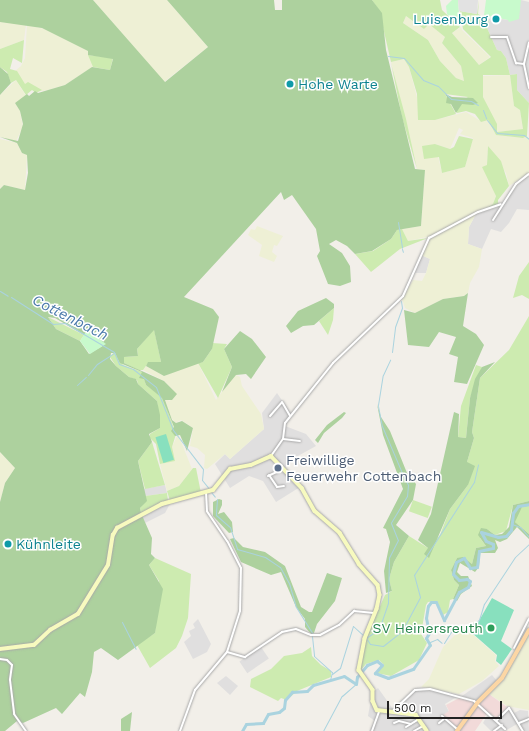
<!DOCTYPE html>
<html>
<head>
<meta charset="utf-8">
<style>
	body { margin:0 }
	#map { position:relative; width:529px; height:731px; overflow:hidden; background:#f2efe9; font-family:"Work Sans",sans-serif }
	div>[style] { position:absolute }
	.residential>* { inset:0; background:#e0dfdf; transform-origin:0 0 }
	.commercial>* { inset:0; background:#f2dad9 }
	.farmland>* { inset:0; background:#eef0d5 }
	.grass>* { inset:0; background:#cdebb0; transform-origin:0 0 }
	.forest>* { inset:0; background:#add19e }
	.park>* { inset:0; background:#c8facc }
	.pitch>* { inset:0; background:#88e0be; transform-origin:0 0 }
	.parking>* { inset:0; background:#e2e2e2 }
	.stream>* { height:1px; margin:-0.5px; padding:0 0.5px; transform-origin:0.5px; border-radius:0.5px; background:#aad3df }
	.river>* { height:3px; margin:-1.5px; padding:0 1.5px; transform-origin:1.5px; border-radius:1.5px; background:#aad3df }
	.roads { filter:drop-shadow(0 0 1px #a9a9a9) drop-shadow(0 0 1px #a9a9a9) }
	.street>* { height:2px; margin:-1px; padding:0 1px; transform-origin:1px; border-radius:1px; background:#fff }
	.secondary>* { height:3.5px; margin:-1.75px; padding:0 1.75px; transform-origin:1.75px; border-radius:1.75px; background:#f7fabf }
	.primary>* { height:4px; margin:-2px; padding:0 2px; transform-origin:2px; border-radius:2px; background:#fcd6a4 }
	.dots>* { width:11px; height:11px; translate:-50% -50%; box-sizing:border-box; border:2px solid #fff; border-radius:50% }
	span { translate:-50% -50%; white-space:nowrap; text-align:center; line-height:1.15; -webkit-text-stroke:3px #fff; paint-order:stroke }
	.culture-label { font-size:14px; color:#0d838f }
	.right { translate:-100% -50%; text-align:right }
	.left { translate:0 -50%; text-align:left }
	.service-label { font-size:14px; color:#4e5e75 }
	.leisure-label { font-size:14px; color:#27864d }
	.water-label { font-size:15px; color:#4a7aab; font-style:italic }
	.scale { position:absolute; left:387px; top:701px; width:115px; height:18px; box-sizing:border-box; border:2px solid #222; border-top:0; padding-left:5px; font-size:12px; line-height:14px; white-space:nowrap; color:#222; -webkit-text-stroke:3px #fff; paint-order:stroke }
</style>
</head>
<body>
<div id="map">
	<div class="residential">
		<div style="clip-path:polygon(521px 0,529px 2px,529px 103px,517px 90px,517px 74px,510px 75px,506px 58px,501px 51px,497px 50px,487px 28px,489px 20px,485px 17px,509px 20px,509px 22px)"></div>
		<div style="clip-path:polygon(529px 175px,529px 210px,517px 209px,509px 223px,501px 232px,491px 229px,482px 249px,468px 244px,469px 227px,476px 214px,502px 206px,519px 183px)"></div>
		<div style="clip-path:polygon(421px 255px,430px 259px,426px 273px,415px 273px)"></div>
		<div style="clip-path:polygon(277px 393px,292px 415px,285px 426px,306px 434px,316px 446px,296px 457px,283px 470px,300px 487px,276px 502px,263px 481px,249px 476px,230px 488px,215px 464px,225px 454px,230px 459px,264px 429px,262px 413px)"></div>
		<div style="clip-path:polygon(165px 485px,167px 493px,145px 496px,143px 489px)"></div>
		<div style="clip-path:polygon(171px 502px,165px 513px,145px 523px,141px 515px)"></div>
		<div style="clip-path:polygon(198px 619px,211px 644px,207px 652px,193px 659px,184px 642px,191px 636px,189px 631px,195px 628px,193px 624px)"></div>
		<div style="left:261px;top:647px;width:14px;height:26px;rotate:56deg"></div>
		<div style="clip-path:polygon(492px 675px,497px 681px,477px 701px,462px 696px)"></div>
		<div style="clip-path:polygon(226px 676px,238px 686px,230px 695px,217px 683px)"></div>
		<div style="clip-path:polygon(378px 688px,393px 709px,418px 689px,460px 695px,445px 704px,459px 731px,369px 731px,375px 721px,368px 716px,372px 693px)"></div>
		<div style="clip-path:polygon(507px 706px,511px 708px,514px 713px,520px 710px,528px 711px,529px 731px,522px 731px,517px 724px,505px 731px,491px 731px,483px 723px,488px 714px,496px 720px)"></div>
	</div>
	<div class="commercial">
		<div style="clip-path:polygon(489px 694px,507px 707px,497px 718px,488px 712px,475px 731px,459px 731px,443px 715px,449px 711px,446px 705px,461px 697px,479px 703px)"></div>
	</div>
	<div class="farmland">
		<div style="clip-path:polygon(93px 0,167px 0,208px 47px,164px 82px)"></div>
		<div style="clip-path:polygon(406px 16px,424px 29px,429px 23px,445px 37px,442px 43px,461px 66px,464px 81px,456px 78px,440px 61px,428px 40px,403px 23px)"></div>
		<div style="clip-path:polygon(0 22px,26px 24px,24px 40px,0 49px)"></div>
		<div style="clip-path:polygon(27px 25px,45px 29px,89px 51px,93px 67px,65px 85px,48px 90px,42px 91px,25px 85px,15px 71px,21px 66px,25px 58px)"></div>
		<div style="clip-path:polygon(461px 27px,462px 30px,490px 57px,479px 65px,452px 33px)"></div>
		<div style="clip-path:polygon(evenodd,404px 59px,409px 67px,420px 109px,435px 120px,466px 112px,479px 120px,488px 120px,496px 135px,523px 138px,527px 136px,529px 139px,529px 173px,509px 186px,506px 173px,488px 146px,487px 165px,496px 195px,493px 205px,476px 214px,469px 227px,468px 244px,482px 249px,479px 267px,470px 283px,468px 293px,464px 296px,443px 299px,415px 313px,405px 308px,402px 299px,413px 280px,422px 281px,426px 273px,430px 259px,421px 255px,430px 239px,427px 237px,408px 241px,402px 229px,421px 226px,425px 170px,417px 169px,391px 62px,404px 59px,459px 128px,463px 130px,460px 134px,473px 138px,465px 167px,442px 173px,435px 144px,450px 149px,459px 128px)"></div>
		<div style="clip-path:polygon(510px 75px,514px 106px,520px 110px,523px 129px,497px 132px,483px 97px,483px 76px)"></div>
		<div style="clip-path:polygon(16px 80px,26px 96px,15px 103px,20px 111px,23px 127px,16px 141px,0 137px,0 95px)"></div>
		<div style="clip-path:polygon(0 139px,17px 143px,22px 153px,27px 155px,25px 190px,4px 185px,0 189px)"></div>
		<div style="clip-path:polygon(257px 226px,283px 236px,277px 246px,274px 245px,272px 252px,277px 256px,274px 262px,259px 256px,262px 245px,248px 235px,251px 229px,255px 230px)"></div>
		<div style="clip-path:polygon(194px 363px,198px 363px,216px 400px,232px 378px,236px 375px,240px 377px,242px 386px,261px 414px,264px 429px,230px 459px,225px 454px,207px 469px,204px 468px,205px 455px,197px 448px,190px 446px,193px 428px,181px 420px,176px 423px,171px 418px,165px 399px,170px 401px,173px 390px,164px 381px,143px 370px,146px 366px,164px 376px)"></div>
		<div style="clip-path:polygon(178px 434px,192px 469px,179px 486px,167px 491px,160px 464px,174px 461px,172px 447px)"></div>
		<div style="clip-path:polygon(0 452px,15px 468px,5px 483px,0 502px)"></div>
		<div style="clip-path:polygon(529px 631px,529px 710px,507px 706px,489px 694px,500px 682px)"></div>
		<div style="clip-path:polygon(458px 632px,471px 633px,496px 655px,495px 661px,499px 666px,482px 681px,459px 694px,421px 687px,429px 679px,443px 647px)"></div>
	</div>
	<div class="grass">
		<div style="clip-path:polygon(evenodd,372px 0,440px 0,442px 10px,460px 27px,452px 33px,479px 65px,491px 57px,463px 29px,460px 11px,477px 14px,479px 0,478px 14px,489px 20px,487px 28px,497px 50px,501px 51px,506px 58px,510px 75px,517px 74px,517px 90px,529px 103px,527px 136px,523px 138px,496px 135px,488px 120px,481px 122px,475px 114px,466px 111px,457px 113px,455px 104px,468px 97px,445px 94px,456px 114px,435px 120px,418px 120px,417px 94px,409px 67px,404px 59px,391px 62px,379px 10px,372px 0,406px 16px,424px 29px,429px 24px,445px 37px,442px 43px,461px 66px,464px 81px,456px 78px,440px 61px,428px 40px,403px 23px,406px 16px,372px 0,483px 75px,510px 75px,514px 106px,520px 110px,523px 129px,497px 132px,497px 124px,483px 97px,483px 75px)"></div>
		<div style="clip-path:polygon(24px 40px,22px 63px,13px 58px,10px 69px,17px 71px,25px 84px,28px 82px,42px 90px,36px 93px,32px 90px,26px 95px,16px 80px,11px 83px,7px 72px,0 67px,0 49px)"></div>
		<div style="clip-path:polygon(88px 55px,113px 58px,110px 70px,93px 67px)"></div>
		<div style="clip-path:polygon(391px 63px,406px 119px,417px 169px,402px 117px)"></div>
		<div style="clip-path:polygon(459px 136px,473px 139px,465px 167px,442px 173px,439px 157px,424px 159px,422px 146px,435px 144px,450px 149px,454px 147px)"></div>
		<div style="clip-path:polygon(488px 146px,501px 161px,509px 186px,498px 200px,498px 204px,487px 208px,493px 204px,496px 196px,482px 167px,487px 165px)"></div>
		<div style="clip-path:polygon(402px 229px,408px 241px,428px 238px,400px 249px,371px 272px,355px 254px,373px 251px,391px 239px,397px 230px)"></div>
		<div style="clip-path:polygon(529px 262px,529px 299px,522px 295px,513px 298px,519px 276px)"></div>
		<div style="clip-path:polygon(334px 308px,333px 320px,328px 335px,319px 321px)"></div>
		<div style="clip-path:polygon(529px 316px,529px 501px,513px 505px,506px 531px,495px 535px,487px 529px,480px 538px,486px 546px,476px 548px,472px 564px,465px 559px,457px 558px,451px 570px,454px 580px,459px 585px,453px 599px,450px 600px,448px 612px,443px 615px,437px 601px,428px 602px,426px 605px,421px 634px,427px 643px,419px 660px,391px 676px,377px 673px,384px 665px,379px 660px,366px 664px,360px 671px,365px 640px,385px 595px,392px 591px,389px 579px,394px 562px,409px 536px,428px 548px,434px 542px,440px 535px,450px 509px,468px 485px,467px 462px,474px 438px,472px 432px,480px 378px,509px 350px)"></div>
		<div style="clip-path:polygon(48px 317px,84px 335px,80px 341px,56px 329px)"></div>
		<div style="clip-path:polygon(154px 329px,161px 362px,148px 363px,143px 370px,139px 370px,124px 363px,124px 357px,138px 356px,137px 349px)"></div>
		<div style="clip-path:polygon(212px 343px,227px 344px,224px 349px,232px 367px,218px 398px,198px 363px,203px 362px,212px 349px)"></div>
		<div style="clip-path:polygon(114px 352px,123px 365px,142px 372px,146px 385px,163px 398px,176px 434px,172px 447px,175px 461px,160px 464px,156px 444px,150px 438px,150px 434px,160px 428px,157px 401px,138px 384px,137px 380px,129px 377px,116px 366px,110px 357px)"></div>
		<div style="clip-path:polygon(476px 365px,482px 367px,470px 398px,466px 438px,458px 437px,461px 406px)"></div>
		<div style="clip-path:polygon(152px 442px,165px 485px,145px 489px,138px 461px)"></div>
		<div style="clip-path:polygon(193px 468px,196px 468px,201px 493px,170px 501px,167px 491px,179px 486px)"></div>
		<div style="clip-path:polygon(167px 493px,168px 501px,141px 513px,140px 508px,146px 501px,145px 496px)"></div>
		<div style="left:413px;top:500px;width:20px;height:12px;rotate:20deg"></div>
		<div style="clip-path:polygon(529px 506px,529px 534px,515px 522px,516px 515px,522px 507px)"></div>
		<div style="clip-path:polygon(155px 558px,191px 574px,188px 618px,182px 636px,176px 648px,150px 668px,137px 645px,155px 633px,159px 581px,149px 565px)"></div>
		<div style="clip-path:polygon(311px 647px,312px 656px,321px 665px,331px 671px,331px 677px,297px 691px,287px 700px,281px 698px,278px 701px,250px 687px,251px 679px,271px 669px,284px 656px,302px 653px)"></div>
	</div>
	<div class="forest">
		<div style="clip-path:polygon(evenodd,0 0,93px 0,165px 82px,208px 47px,167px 0,274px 0,275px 10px,282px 10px,282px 0,372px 0,382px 13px,386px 50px,415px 169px,425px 170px,421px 226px,397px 230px,391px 239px,372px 251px,355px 254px,347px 246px,336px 240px,329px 244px,342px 253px,350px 266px,351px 282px,340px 286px,328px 284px,317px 256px,320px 251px,316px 229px,292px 195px,284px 200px,281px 192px,184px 297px,213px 309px,219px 317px,212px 349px,203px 362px,164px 376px,146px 366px,148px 362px,161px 362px,154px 330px,137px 349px,138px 356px,124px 357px,124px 363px,164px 381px,177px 394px,172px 400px,165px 400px,172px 420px,176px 423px,182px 421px,193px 428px,187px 451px,180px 435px,175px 436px,171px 431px,174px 427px,162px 398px,146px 385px,144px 379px,139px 378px,142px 372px,120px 363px,115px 353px,111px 353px,110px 359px,116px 366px,129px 377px,136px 379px,138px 384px,157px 401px,160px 415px,160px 428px,149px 434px,152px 442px,138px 461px,147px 501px,140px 508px,141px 513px,152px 538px,151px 554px,155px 558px,149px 565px,163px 589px,155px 633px,118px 660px,101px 648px,94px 652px,92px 672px,85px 697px,80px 693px,62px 714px,56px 708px,23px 723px,17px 721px,5px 731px,0 731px,0 502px,5px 483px,15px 468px,0 452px,0 189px,4px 185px,25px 190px,28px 173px,27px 155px,22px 153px,17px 143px,0 137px,18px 141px,23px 124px,20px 111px,15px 103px,27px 94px,29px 96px,35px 91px,38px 93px,65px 85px,92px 67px,110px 70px,113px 59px,88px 55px,88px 51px,42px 28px,0 22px,0 0,48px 317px,55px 318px,84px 335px,88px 330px,97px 336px,104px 345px,89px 354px,80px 341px,56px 329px,48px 317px)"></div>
		<div style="clip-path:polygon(0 67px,8px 74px,11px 83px,0 95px)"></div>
		<div style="clip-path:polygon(445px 94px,452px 97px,473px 98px,478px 103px,473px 105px,462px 104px,456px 113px,451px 104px,446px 103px,447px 97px)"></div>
		<div style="clip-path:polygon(468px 293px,463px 326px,476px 334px,484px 345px,467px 384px,454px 382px,458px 357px,449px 354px,456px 337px,439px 332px,429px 347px,408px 345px,404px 310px,415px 313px,443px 299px,464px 296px)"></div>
		<div style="clip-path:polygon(326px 298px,334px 304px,334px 308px,314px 325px,303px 326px,291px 333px,286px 326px,298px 311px)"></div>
		<div style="clip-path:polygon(240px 331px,252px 339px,266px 357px,251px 379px,246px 374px,236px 375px,222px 392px,232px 367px,224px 349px)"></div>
		<div style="clip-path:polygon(495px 362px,480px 378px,472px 432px,474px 438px,467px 462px,475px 466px,468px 485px,450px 509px,429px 558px,424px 554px,428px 548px,418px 540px,431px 514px,454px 412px,459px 414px,458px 437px,466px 438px,470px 398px,475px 379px,482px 367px)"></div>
		<div style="clip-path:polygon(377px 404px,381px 417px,390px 431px,407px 473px,416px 484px,413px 500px,396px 525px,409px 536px,394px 562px,389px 579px,392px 591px,386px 593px,384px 571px,390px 542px,386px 529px,383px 528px,403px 489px,383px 435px)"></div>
		<div style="clip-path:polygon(344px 412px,346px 413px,342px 418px,324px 433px,318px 443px,315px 440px,327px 425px)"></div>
		<div style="clip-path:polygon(219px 499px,222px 500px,222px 505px,218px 514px,224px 512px,232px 522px,233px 532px,229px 533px,213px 516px,213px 502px)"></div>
		<div style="clip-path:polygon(529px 501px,529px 506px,522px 507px,515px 522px,529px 534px,529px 539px,517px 527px,507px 539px,500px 542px,495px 540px,498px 548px,495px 553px,480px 553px,479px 567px,475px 572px,460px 563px,457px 572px,461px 576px,468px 576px,472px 586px,461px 594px,457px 601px,453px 599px,459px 585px,454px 580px,451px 570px,457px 558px,463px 557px,472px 564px,476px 548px,486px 546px,478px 535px,481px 528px,487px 529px,495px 535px,502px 534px,509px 527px,513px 505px)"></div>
		<div style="clip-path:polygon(234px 538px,243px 547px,265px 552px,285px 566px,301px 607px,309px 612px,312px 612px,327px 573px,342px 578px,335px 601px,317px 624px,314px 633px,311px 634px,305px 627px,305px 619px,296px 607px,281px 572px,271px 575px,241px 562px,230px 539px)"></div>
		<div style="clip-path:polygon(132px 712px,130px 731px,121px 731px,121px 719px)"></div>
	</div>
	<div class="park">
		<div style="clip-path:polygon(452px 0,458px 0,460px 27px,447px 14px,446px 6px)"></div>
		<div style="clip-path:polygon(486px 0,521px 0,519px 19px,509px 22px,508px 20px,484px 15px)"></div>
		<div style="clip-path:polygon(87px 330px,106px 344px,90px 354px,80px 341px)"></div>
	</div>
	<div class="pitch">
		<div style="left:166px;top:434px;width:27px;height:11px;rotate:73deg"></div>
		<div style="clip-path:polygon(492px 598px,514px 610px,501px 641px,512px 649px,501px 665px,496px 661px,497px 655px,472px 633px)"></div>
	</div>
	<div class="parking">
		<div style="clip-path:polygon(458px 0,478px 0,477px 14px,459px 11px)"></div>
	</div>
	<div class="stream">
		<div style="left:388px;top:56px;width:16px;rotate:7deg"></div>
		<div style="left:404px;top:58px;width:29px;rotate:49deg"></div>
		<div style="left:423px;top:80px;width:16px;rotate:22deg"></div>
		<div style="left:438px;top:86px;width:18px;rotate:45deg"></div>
		<div style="left:451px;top:99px;width:20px;rotate:6deg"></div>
		<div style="left:471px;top:101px;width:8px;rotate:30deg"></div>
		<div style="left:483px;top:110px;width:9px;rotate:69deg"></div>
		<div style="left:487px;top:120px;width:16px;rotate:52deg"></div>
		<div style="left:497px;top:133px;width:27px;rotate:4deg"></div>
		<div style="left:524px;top:135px;width:6px;rotate:39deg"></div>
		<div style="left:398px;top:222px;width:26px;rotate:81deg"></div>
		<div style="left:402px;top:249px;width:3px;rotate:72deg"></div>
		<div style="left:0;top:291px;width:9px;rotate:32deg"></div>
		<div style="left:11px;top:297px;width:50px;rotate:32.7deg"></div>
		<div style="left:53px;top:324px;width:12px;rotate:-5deg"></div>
		<div style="left:65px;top:323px;width:57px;rotate:30.6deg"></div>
		<div style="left:114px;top:352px;width:13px;rotate:67deg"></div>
		<div style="left:119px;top:364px;width:15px;rotate:20deg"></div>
		<div style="left:133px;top:369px;width:29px;rotate:38deg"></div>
		<div style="left:156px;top:387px;width:46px;rotate:68.4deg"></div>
		<div style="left:173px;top:430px;width:49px;rotate:52.4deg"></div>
		<div style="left:203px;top:469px;width:11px;rotate:95deg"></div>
		<div style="left:202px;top:480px;width:13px;rotate:51deg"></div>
		<div style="left:392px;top:352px;width:25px;rotate:-83deg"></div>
		<div style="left:395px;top:327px;width:20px;rotate:-70deg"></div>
		<div style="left:402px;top:308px;width:7px;rotate:-98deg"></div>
		<div style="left:88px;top:375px;width:14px;rotate:-51deg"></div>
		<div style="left:97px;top:364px;width:20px;rotate:-33deg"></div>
		<div style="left:77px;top:385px;width:12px;rotate:-42deg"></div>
		<div style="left:378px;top:405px;width:30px;rotate:-81deg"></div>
		<div style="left:383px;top:375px;width:17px;rotate:-65deg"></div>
		<div style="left:378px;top:406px;width:20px;rotate:79deg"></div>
		<div style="left:382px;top:426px;width:51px;rotate:66.9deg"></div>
		<div style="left:403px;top:475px;width:11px;rotate:63deg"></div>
		<div style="left:408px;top:485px;width:11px;rotate:95deg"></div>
		<div style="left:407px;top:496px;width:31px;rotate:121deg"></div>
		<div style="left:391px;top:523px;width:18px;rotate:68deg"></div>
		<div style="left:398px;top:540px;width:20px;rotate:117deg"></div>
		<div style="left:389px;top:558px;width:45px;rotate:91.3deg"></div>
		<div style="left:388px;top:603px;width:28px;rotate:109deg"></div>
		<div style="left:379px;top:629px;width:16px;rotate:145deg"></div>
		<div style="left:366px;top:638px;width:7px;rotate:56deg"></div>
		<div style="left:370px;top:644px;width:13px;rotate:9deg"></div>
		<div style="left:383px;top:646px;width:24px;rotate:-38deg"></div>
		<div style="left:402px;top:631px;width:38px;rotate:-62deg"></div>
		<div style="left:420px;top:597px;width:23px;rotate:-105deg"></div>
		<div style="left:414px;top:575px;width:111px;rotate:-57.2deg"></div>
		<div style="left:474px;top:482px;width:18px;rotate:-77deg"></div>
		<div style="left:211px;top:492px;width:6px;rotate:51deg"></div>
		<div style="left:217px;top:499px;width:16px;rotate:94deg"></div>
		<div style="left:216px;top:515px;width:18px;rotate:41deg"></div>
		<div style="left:230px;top:527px;width:23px;rotate:72deg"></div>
		<div style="left:237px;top:549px;width:29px;rotate:16deg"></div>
		<div style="left:265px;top:557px;width:18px;rotate:34deg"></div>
		<div style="left:280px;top:567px;width:18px;rotate:61deg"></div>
		<div style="left:289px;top:583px;width:25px;rotate:74deg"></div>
		<div style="left:296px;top:607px;width:31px;rotate:58deg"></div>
		<div style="left:512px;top:524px;width:9px;rotate:21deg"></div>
		<div style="left:520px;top:527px;width:13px;rotate:48deg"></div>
		<div style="left:122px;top:622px;width:30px;rotate:63deg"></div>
		<div style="left:312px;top:636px;width:20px;rotate:84deg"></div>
		<div style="left:314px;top:656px;width:24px;rotate:42deg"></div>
		<div style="left:332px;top:672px;width:8px;rotate:104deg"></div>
		<div style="left:430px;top:642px;width:8px;rotate:-23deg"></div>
		<div style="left:437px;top:639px;width:6px;rotate:39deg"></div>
		<div style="left:444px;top:643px;width:13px;rotate:-58deg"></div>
		<div style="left:451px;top:632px;width:6px;rotate:-31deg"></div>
		<div style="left:456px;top:629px;width:8px;rotate:7deg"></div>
		<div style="left:464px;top:630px;width:18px;rotate:-34deg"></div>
		<div style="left:479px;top:620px;width:17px;rotate:-73deg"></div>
		<div style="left:484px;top:604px;width:56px;rotate:-56.6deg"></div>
		<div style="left:515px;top:557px;width:19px;rotate:-43deg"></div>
		<div style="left:332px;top:674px;width:10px;rotate:-37deg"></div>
		<div style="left:340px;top:668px;width:44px;rotate:-72.8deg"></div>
		<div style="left:353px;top:626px;width:15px;rotate:42deg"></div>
		<div style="left:323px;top:731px;width:40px;rotate:-62deg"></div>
		<div style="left:342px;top:696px;width:18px;rotate:-41deg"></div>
	</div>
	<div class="river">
		<div style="left:242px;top:731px;width:8px;rotate:-60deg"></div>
		<div style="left:246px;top:724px;width:17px;rotate:-3deg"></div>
		<div style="left:263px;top:723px;width:10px;rotate:-61deg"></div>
		<div style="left:268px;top:714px;width:11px;rotate:-10deg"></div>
		<div style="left:279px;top:712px;width:6px;rotate:-39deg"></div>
		<div style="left:284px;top:708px;width:8px;rotate:-83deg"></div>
		<div style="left:285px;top:700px;width:11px;rotate:-49deg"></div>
		<div style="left:292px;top:692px;width:15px;rotate:-4deg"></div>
		<div style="left:307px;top:691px;width:8px;rotate:-45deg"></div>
		<div style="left:313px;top:685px;width:32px;rotate:-16deg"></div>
		<div style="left:344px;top:676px;width:14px;rotate:34deg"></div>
		<div style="left:356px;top:684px;width:7px;rotate:-82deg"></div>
		<div style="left:357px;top:677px;width:16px;rotate:-50deg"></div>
		<div style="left:367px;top:665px;width:11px;rotate:-22deg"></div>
		<div style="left:377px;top:661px;width:6px;rotate:39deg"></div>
		<div style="left:382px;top:665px;width:11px;rotate:131deg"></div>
		<div style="left:375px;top:673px;width:14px;rotate:21deg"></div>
		<div style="left:388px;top:678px;width:27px;rotate:-20deg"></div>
		<div style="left:413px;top:669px;width:29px;rotate:-55deg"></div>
		<div style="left:430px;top:645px;width:8px;rotate:-120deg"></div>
		<div style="left:426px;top:638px;width:6px;rotate:-59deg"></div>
		<div style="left:429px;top:633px;width:15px;rotate:-101deg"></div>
		<div style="left:426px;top:618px;width:12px;rotate:-81deg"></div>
		<div style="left:428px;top:606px;width:5px;rotate:-53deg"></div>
		<div style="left:431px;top:602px;width:5px"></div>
		<div style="left:436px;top:602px;width:20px;rotate:66deg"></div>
		<div style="left:444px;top:620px;width:32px;rotate:-62deg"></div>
		<div style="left:459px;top:592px;width:10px;rotate:-29deg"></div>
		<div style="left:468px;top:587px;width:6px;rotate:-72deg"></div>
		<div style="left:470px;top:581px;width:4px;rotate:-146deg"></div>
		<div style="left:467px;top:579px;width:8px;rotate:173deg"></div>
		<div style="left:459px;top:580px;width:8px;rotate:-135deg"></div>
		<div style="left:453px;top:574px;width:12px;rotate:-76deg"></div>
		<div style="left:456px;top:562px;width:9px;rotate:-27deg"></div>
		<div style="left:464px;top:558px;width:12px;rotate:59deg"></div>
		<div style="left:470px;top:568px;width:7px;rotate:-8deg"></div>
		<div style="left:477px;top:567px;width:16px;rotate:-83deg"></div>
		<div style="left:479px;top:551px;width:14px;rotate:-12deg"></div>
		<div style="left:493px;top:548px;width:4px;rotate:-90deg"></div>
		<div style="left:493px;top:544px;width:8px;rotate:-157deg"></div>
		<div style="left:486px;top:541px;width:10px;rotate:-119deg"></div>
		<div style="left:481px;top:532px;width:18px;rotate:16deg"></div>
		<div style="left:498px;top:537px;width:8px;rotate:-7deg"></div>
		<div style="left:506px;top:536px;width:8px;rotate:-50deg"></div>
		<div style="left:511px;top:530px;width:17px;rotate:-83deg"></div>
		<div style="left:513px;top:513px;width:9px;rotate:-54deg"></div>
		<div style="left:518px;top:506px;width:11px;rotate:-10deg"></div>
	</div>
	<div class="roads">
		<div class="street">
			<div style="left:491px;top:37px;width:16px"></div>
			<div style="left:507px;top:37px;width:28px;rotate:71deg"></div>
			<div style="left:516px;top:63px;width:8px;rotate:7deg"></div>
			<div style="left:529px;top:88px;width:25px;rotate:-102deg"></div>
			<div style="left:524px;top:64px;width:22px;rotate:-77deg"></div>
			<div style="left:493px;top:220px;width:43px;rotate:-57.4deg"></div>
			<div style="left:516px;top:184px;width:16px;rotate:-38deg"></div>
			<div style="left:270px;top:416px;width:18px;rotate:-49deg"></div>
			<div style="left:282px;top:402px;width:16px;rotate:60deg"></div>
			<div style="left:283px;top:439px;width:17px;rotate:7deg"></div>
			<div style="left:271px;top:456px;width:21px;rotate:-55deg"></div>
			<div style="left:283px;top:439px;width:16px;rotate:-83deg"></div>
			<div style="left:285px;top:423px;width:77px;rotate:-51.3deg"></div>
			<div style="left:333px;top:363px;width:97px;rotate:-43.7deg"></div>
			<div style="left:403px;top:296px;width:64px;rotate:-65.9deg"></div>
			<div style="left:429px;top:238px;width:55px;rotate:-28deg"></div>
			<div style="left:478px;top:212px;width:24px;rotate:-19deg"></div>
			<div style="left:269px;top:475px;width:14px;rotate:56deg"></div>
			<div style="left:277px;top:487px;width:7px;rotate:-8deg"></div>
			<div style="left:268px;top:476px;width:17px;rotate:-25deg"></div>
			<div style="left:514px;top:648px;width:33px;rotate:-63deg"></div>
			<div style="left:227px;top:652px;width:19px;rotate:16deg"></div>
			<div style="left:245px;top:657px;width:45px;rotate:-34deg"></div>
			<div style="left:282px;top:632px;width:14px;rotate:-12deg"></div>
			<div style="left:296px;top:629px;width:16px;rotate:22deg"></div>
			<div style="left:311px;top:635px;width:9px"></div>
			<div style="left:320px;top:635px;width:21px;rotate:-28deg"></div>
			<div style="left:339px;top:625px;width:21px;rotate:-43deg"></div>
			<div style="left:354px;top:611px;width:20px;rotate:6deg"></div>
			<div style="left:0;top:659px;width:7px;rotate:8deg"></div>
			<div style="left:7px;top:660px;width:7px;rotate:45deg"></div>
			<div style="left:12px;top:665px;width:15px;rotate:98deg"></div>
			<div style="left:10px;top:680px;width:34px;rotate:83deg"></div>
			<div style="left:14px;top:714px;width:21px;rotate:55deg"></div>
			<div style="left:393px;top:711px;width:30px;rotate:-44deg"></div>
			<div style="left:415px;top:690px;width:15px;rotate:-4deg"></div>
			<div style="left:430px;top:689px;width:46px;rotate:15.3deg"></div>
			<div style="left:474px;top:701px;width:42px;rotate:42.1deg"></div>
			<div style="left:442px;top:716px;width:21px;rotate:41deg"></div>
			<div style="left:497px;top:720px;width:17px;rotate:-45deg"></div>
			<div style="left:509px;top:708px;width:27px;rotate:59deg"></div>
			<div style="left:394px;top:723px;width:5px;rotate:-22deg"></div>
			<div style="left:399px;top:721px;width:12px;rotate:14deg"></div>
			<div style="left:439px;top:723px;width:6px;rotate:-39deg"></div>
			<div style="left:519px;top:723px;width:11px;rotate:-22deg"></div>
			<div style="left:406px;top:727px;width:15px;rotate:-32deg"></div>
			<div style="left:180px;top:731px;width:44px;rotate:-69.9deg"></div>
			<div style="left:195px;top:690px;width:50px;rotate:-49.9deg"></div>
			<div style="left:227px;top:652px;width:43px;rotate:-72.4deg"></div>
			<div style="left:240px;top:611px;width:43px;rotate:-88.7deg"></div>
			<div style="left:241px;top:568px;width:30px;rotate:-117deg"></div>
			<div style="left:227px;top:541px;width:36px;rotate:-124deg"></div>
			<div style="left:207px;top:511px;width:19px;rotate:-93deg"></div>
			<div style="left:372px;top:731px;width:20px;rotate:-70deg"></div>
			<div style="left:414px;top:731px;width:10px;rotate:-29deg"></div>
			<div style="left:494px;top:731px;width:10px;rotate:-37deg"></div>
		</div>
		<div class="secondary">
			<div style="left:0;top:649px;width:34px;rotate:-7deg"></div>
			<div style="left:34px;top:645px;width:22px;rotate:-43deg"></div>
			<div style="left:50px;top:630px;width:32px;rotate:-30deg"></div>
			<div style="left:78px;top:614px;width:57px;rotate:-58.5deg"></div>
			<div style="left:108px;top:565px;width:30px;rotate:-81deg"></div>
			<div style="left:113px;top:535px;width:8px;rotate:-60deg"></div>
			<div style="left:117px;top:528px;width:51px;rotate:-28.1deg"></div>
			<div style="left:162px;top:504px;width:53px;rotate:-15.4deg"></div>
			<div style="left:213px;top:490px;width:27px;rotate:-51deg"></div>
			<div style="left:230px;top:469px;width:21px;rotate:-11deg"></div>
			<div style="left:251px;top:465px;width:22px;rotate:-24deg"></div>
			<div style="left:271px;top:456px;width:45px;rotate:45.9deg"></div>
			<div style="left:302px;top:488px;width:26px;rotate:61deg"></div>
			<div style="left:315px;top:511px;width:33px;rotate:41deg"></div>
			<div style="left:340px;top:533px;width:36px;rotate:58deg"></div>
			<div style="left:359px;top:564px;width:28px;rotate:48deg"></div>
			<div style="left:378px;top:585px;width:10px;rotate:79deg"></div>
			<div style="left:380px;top:595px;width:14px;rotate:102deg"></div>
			<div style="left:377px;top:609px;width:32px;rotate:112deg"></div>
			<div style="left:365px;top:639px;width:32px;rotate:101deg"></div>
			<div style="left:359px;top:670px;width:24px;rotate:55deg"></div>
			<div style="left:373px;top:690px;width:11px;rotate:90deg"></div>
			<div style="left:373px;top:701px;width:10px;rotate:66deg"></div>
			<div style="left:377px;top:710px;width:39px;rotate:7deg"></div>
			<div style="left:416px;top:715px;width:19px;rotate:55deg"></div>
		</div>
		<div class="primary">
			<div style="left:457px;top:731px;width:34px;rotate:-54deg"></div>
			<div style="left:477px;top:703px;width:35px;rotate:-45deg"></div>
			<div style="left:502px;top:678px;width:55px;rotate:-60.6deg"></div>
		</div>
	</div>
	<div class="dots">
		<div style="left:496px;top:19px;background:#0f9aa8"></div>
		<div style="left:290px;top:84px;background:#0f9aa8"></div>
		<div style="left:278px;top:468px;background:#5c6f8a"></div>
		<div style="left:8px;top:544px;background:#0f9aa8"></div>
		<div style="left:491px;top:628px;background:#2e9e5b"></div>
	</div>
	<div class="culture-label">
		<span class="right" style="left:488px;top:19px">Luisenburg</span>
		<span class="left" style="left:298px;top:84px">Hohe Warte</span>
		<span class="left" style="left:16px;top:544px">Kühnleite</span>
	</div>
	<div class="service-label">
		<span class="left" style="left:286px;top:468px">Freiwillige<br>Feuerwehr Cottenbach</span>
	</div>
	<div class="leisure-label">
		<span class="right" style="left:483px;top:628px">SV Heinersreuth</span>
	</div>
	<div class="water-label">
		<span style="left:70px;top:318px;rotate:27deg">Cottenbach</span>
	</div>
	<div class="scale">500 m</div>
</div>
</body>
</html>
